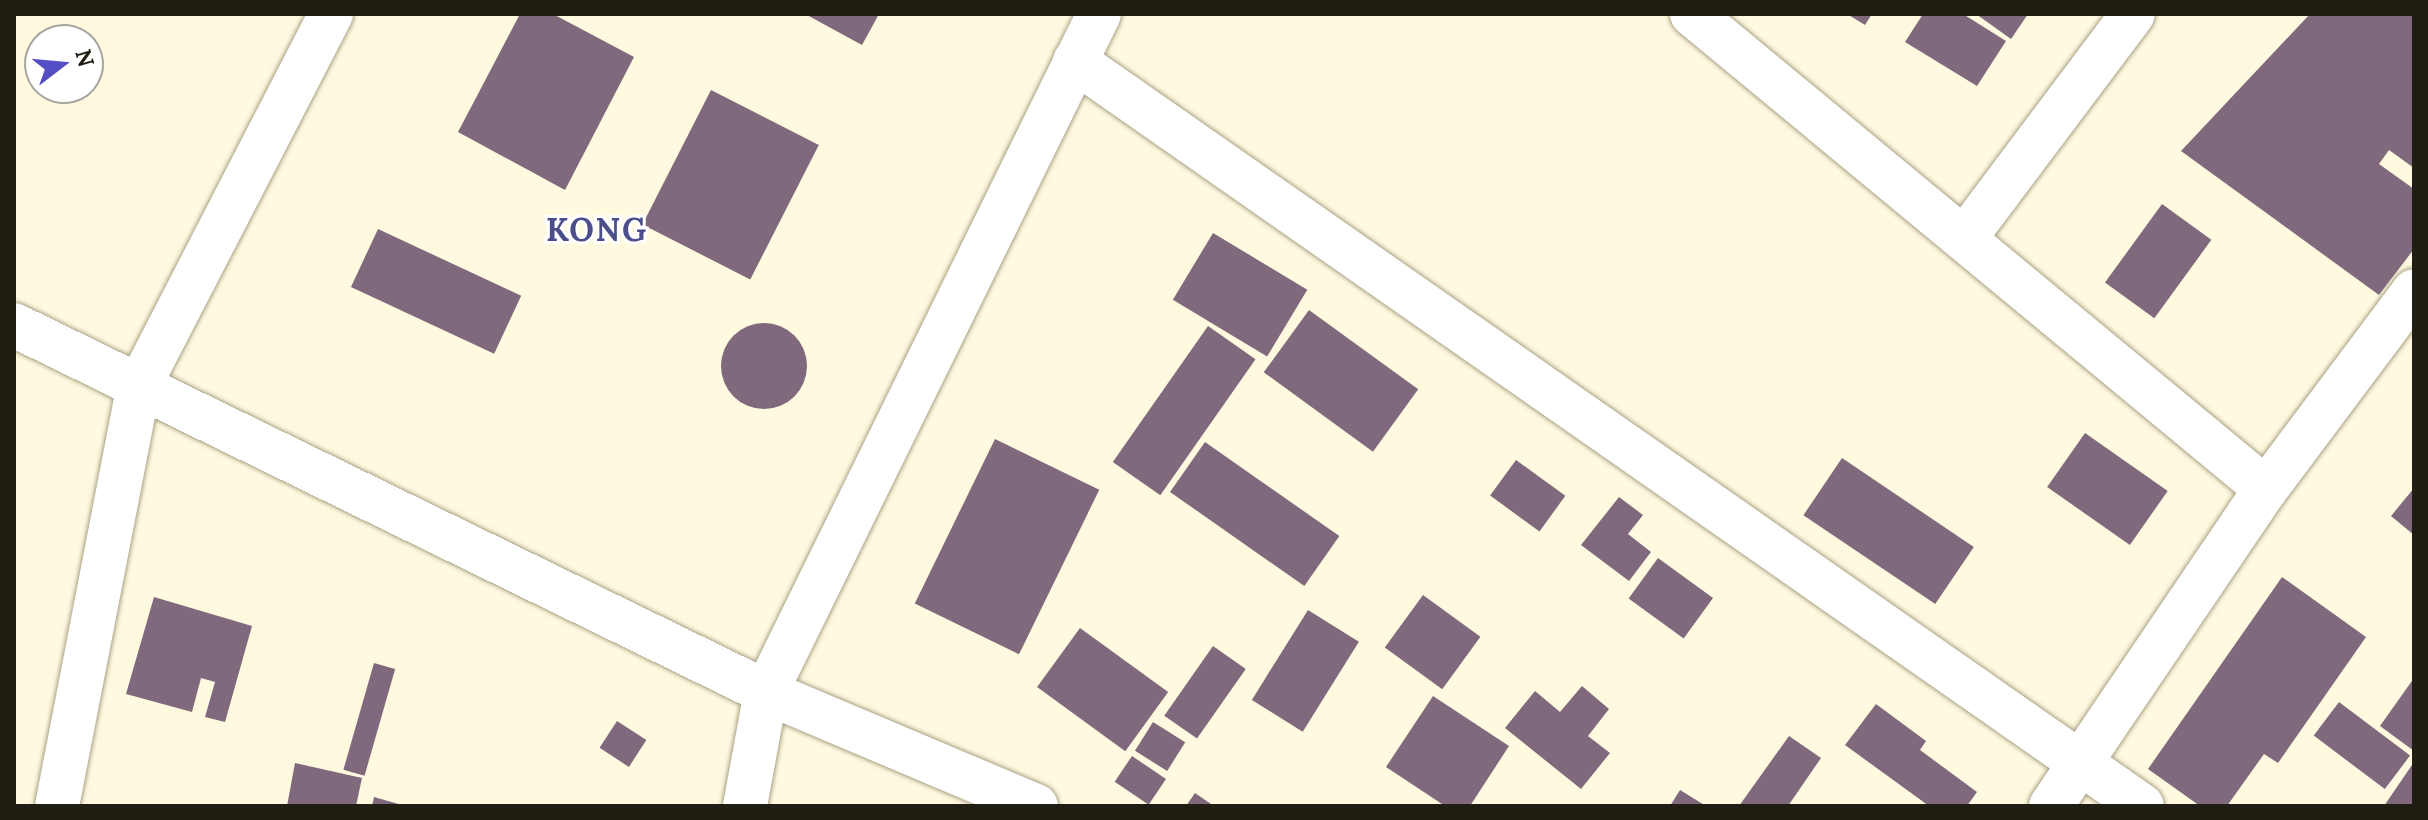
<!DOCTYPE html>
<html>
<head>
<meta charset="utf-8">
<style>
	body { margin:0 }
	#map { position:relative; width:2428px; height:820px; overflow:hidden; background:#fff9e0; font-family:Lora,serif }
	div>[style] { position:absolute }
	.building>* { inset:0; background:#80697c; transform-origin:0 0 }
	.round { border-radius:50% }
	.roads { filter:drop-shadow(0 0 2px #a9a285) drop-shadow(0 0 2px #a9a285) }
	.minor>* { height:44px; margin:-22px; padding:0 22px; transform-origin:22px; border-radius:22px; background:#fff }
	.secondary>* { height:44px; margin:-22px; padding:0 22px; transform-origin:22px; border-radius:22px; background:#fff }
	span { translate:-50% -50%; white-space:nowrap; text-align:center; line-height:1.15; -webkit-text-stroke:6px #fff; paint-order:stroke }
	.district-label { font-size:32px; color:#4b4e8b; font-weight:700; letter-spacing:2px }
	.frame { position:absolute; inset:0; border:16px solid #201d12; pointer-events:none }
	.north { position:absolute; left:24px; top:24px; width:80px; height:80px; box-sizing:border-box; background:#fff; border:2px solid #a6a5a0; border-radius:50%; rotate:74deg; font-size:22px; font-weight:700; line-height:32px; text-align:center; color:#201d12 }
	.north::after { content:''; display:block; margin:auto; width:28px; height:36px; background:#544ec5; clip-path:polygon(50% 0,100% 100%,50% 72%,0 100%) }
</style>
</head>
<body>
<div id="map">
	<div class="building">
		<div style="clip-path:polygon(520px 14px,553px 14px,634px 57px,565px 190px,458px 132px)"></div>
		<div style="clip-path:polygon(805px 14px,879px 14px,862px 45px)"></div>
		<div style="clip-path:polygon(1847px 14px,1872px 14px,1865px 25px)"></div>
		<div style="clip-path:polygon(1923px 14px,1963px 14px,2006px 41px,1977px 86px,1905px 42px)"></div>
		<div style="clip-path:polygon(1976px 14px,2028px 14px,2011px 39px)"></div>
		<div style="clip-path:polygon(2310px 14px,2414px 14px,2414px 168px,2389px 150px,2379px 164px,2414px 189px,2414px 249px,2379px 295px,2181px 151px)"></div>
		<div style="left:711px;top:90px;width:121px;height:151px;rotate:27deg"></div>
		<div style="left:2162px;top:204px;width:61px;height:97px;rotate:36deg"></div>
		<div style="left:378px;top:229px;width:158px;height:64px;rotate:25deg"></div>
		<div style="left:1213px;top:233px;width:110px;height:78px;rotate:31deg"></div>
		<div style="left:1309px;top:310px;width:135px;height:77px;rotate:36deg"></div>
		<div class="round" style="left:721px;top:323px;width:86px;height:86px"></div>
		<div style="left:1208px;top:326px;width:58px;height:166px;rotate:35deg"></div>
		<div style="left:2085px;top:433px;width:101px;height:66px;rotate:35deg"></div>
		<div style="left:995px;top:439px;width:116px;height:183px;rotate:26deg"></div>
		<div style="left:1205px;top:442px;width:164px;height:61px;rotate:35deg"></div>
		<div style="left:1842px;top:458px;width:159px;height:69px;rotate:34deg"></div>
		<div style="left:1516px;top:460px;width:61px;height:44px;rotate:36deg"></div>
		<div style="clip-path:polygon(2414px 488px,2414px 535px,2391px 516px)"></div>
		<div style="clip-path:polygon(1619px 497px,1643px 515px,1628px 534px,1651px 552px,1629px 581px,1581px 545px)"></div>
		<div style="left:1658px;top:558px;width:68px;height:50px;rotate:36deg"></div>
		<div style="clip-path:polygon(2282px 577px,2366px 637px,2278px 763px,2264px 754px,2227px 806px,2200px 806px,2148px 769px)"></div>
		<div style="left:1423px;top:595px;width:71px;height:65px;rotate:36deg"></div>
		<div style="clip-path:polygon(154px 597px,252px 626px,225px 722px,205px 717px,215px 682px,201px 678px,192px 712px,126px 694px)"></div>
		<div style="left:1308px;top:610px;width:60px;height:106px;rotate:32deg"></div>
		<div style="left:1080px;top:628px;width:109px;height:73px;rotate:36deg"></div>
		<div style="left:1213px;top:646px;width:40px;height:85px;rotate:35deg"></div>
		<div style="left:374px;top:663px;width:22px;height:111px;rotate:16deg"></div>
		<div style="clip-path:polygon(2414px 678px,2414px 751px,2380px 726px)"></div>
		<div style="clip-path:polygon(1582px 686px,1609px 709px,1588px 736px,1610px 753px,1581px 789px,1505px 728px,1535px 691px,1560px 712px)"></div>
		<div style="clip-path:polygon(1433px 696px,1509px 746px,1470px 806px,1445px 806px,1386px 767px)"></div>
		<div style="left:2339px;top:702px;width:89px;height:42px;rotate:37deg"></div>
		<div style="clip-path:polygon(1876px 704px,1926px 741px,1920px 750px,1977px 792px,1967px 806px,1929px 806px,1845px 745px)"></div>
		<div style="left:617px;top:721px;width:35px;height:32px;rotate:33deg"></div>
		<div style="left:1153px;top:722px;width:38px;height:34px;rotate:32deg"></div>
		<div style="clip-path:polygon(1789px 736px,1821px 758px,1788px 806px,1739px 806px)"></div>
		<div style="left:1132px;top:756px;width:41px;height:31px;rotate:34deg"></div>
		<div style="clip-path:polygon(2414px 762px,2414px 806px,2384px 806px)"></div>
		<div style="clip-path:polygon(295px 763px,362px 778px,356px 806px,287px 806px)"></div>
		<div style="clip-path:polygon(1680px 790px,1706px 806px,1670px 806px)"></div>
		<div style="clip-path:polygon(1195px 793px,1214px 806px,1186px 806px)"></div>
		<div style="clip-path:polygon(374px 797px,402px 805px,402px 806px,372px 806px)"></div>
	</div>
	<div class="roads">
		<div class="minor">
			<div style="left:1692px;top:14px;width:745px;rotate:39.61deg"></div>
			<div style="left:1075px;top:61px;width:1301px;rotate:34.92deg"></div>
			<div style="left:1964px;top:239px;width:281px;rotate:-53.1deg"></div>
			<div style="left:14px;top:325px;width:837px;rotate:26.01deg"></div>
			<div style="left:766px;top:692px;width:293px;rotate:22.9deg"></div>
			<div style="left:57px;top:806px;width:428px;rotate:-79deg"></div>
			<div style="left:139px;top:386px;width:419px;rotate:-62.7deg"></div>
			<div style="left:2051px;top:806px;width:383px;rotate:-55.9deg"></div>
			<div style="left:2266px;top:489px;width:247px;rotate:-53.2deg"></div>
		</div>
		<div class="secondary">
			<div style="left:745px;top:806px;width:116px;rotate:-79.6deg"></div>
			<div style="left:766px;top:692px;width:755px;rotate:-63.84deg"></div>
		</div>
	</div>
	<div class="district-label">
		<span style="left:597px;top:230px">KONG</span>
	</div>
	<div class="frame"></div>
	<div class="north">N</div>
</div>
</body>
</html>
